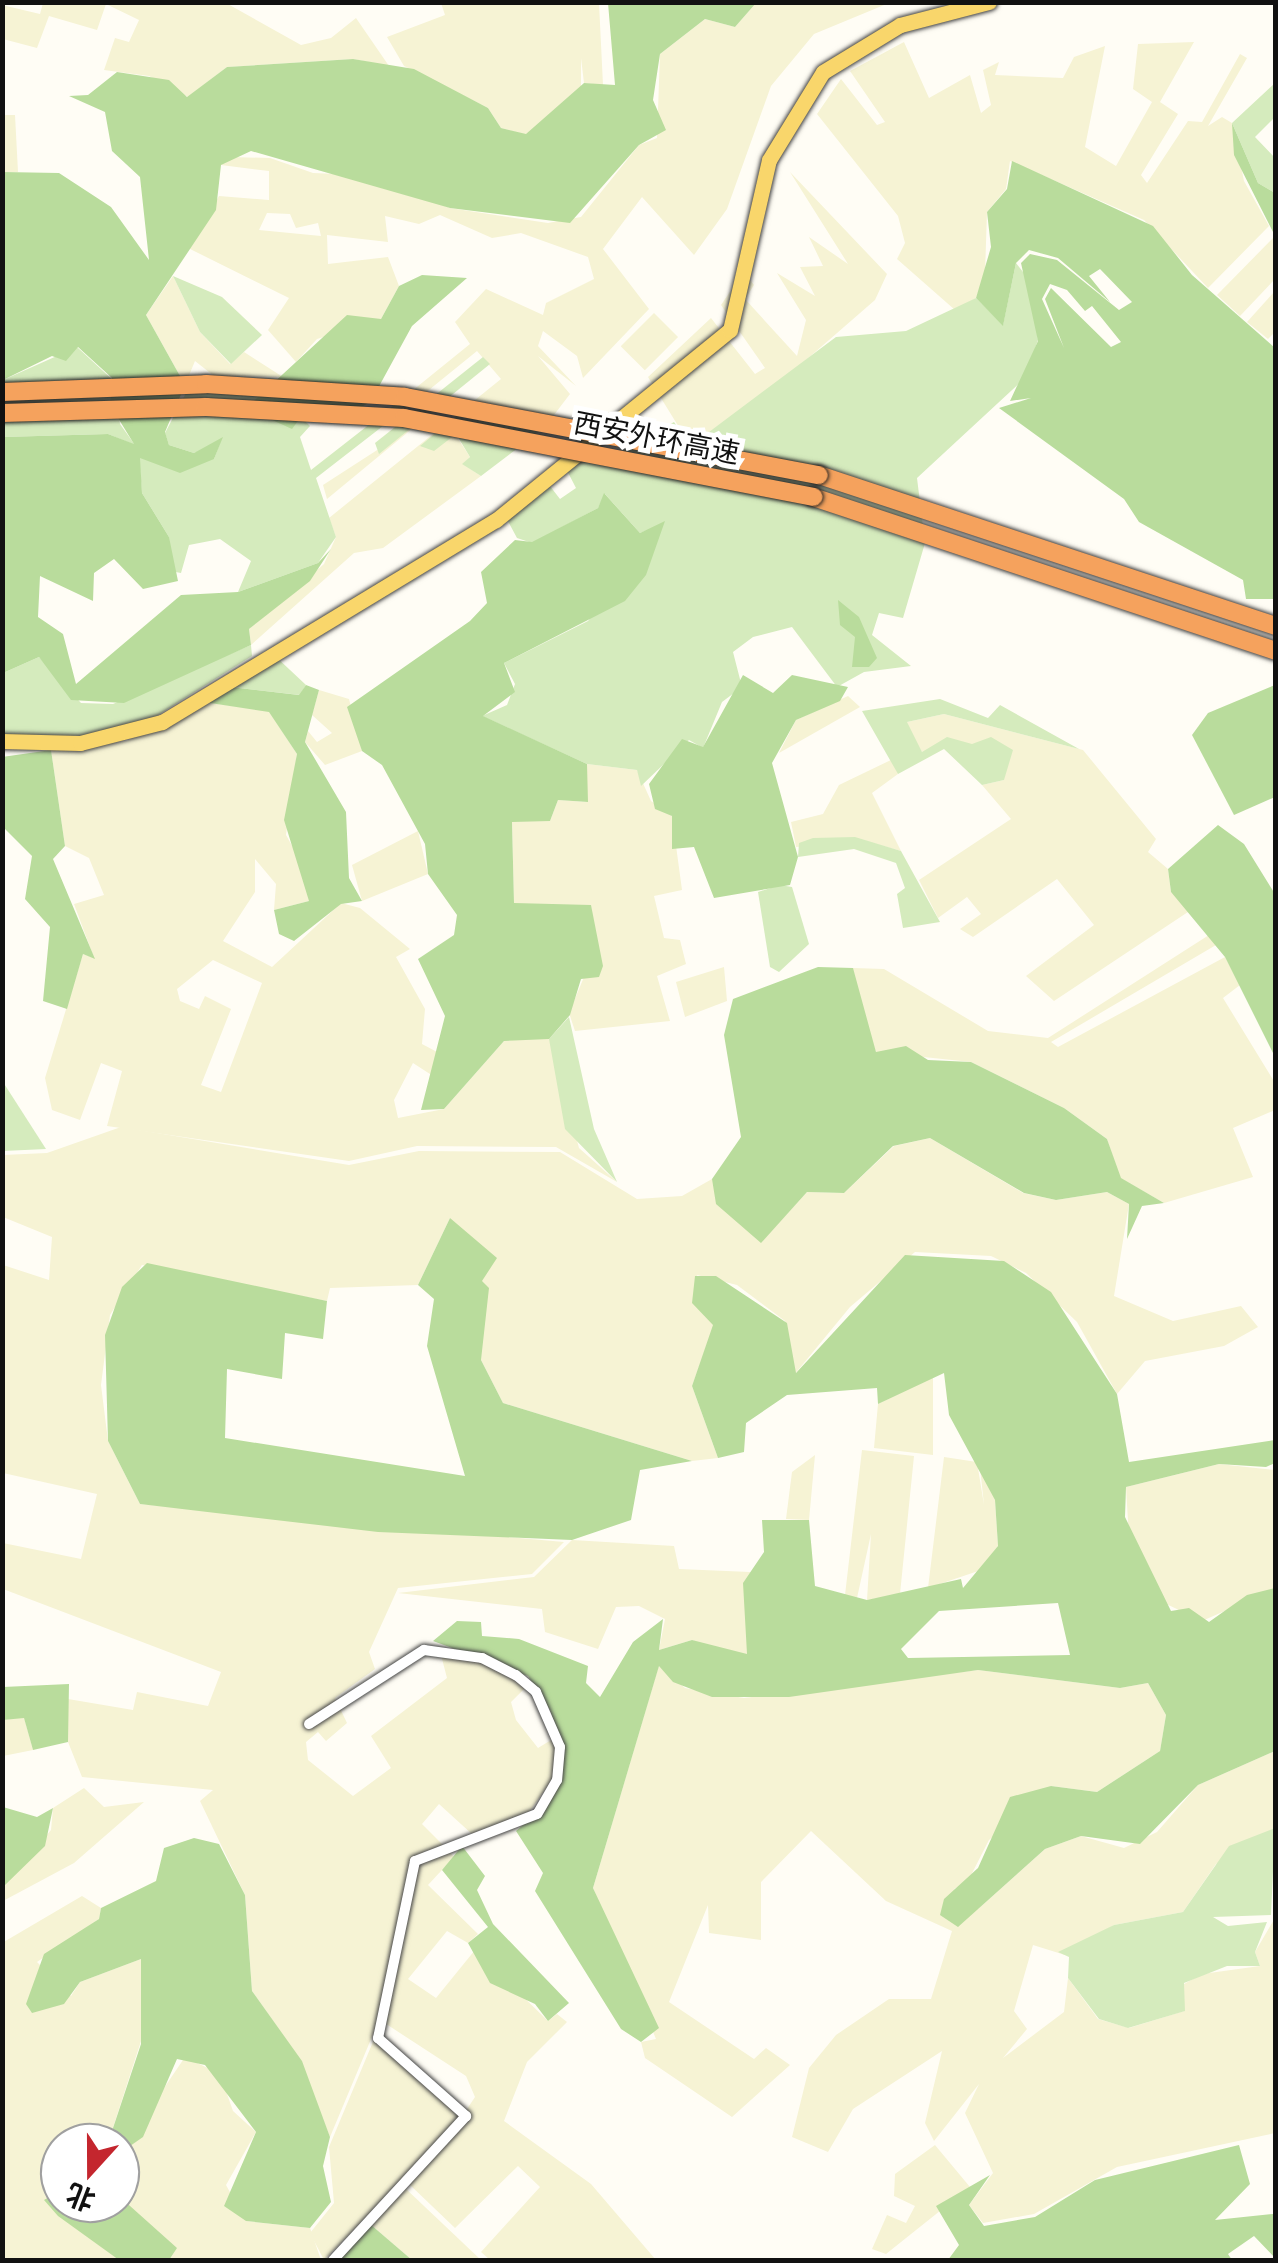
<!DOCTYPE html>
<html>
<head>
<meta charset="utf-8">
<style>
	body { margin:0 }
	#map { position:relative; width:1278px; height:2263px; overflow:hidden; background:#fffdf5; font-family:Literata,"Noto Sans SC",serif }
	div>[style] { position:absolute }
	.farmland>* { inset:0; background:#f6f3d4; transform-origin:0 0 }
	.green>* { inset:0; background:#d5ebbd }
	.forest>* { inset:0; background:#b9dc9c }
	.roads { filter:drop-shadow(0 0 2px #444) drop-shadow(0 0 2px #444) }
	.street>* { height:10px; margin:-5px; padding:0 5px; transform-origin:5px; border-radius:5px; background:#fff }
	.primary>* { height:15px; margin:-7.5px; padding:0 7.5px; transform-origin:7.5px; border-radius:7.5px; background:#f9d66b }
	.highway>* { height:18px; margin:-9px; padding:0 9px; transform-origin:9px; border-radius:9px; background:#f5a25d }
	.bridges { filter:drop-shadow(0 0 2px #222) drop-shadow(0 0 2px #222) }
	.highway-bridge>* { height:18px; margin:-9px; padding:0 9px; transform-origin:9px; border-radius:9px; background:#f5a25d }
	span { translate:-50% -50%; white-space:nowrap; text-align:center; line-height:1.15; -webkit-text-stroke:10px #fff; paint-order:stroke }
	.street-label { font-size:28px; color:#111 }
	.frame { position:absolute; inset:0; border:5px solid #111; pointer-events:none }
	.north { position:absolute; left:40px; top:2123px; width:100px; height:100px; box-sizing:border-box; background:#fff; border:2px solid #a0a0a0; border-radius:50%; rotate:201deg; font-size:28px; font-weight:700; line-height:40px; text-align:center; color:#111 }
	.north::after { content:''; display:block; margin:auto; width:35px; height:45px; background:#c4262e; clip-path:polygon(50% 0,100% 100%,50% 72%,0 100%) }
</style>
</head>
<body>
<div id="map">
	<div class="farmland">
		<div style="clip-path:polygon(43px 3px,226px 3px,301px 45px,331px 38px,356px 18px,389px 66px,353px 59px,227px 67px,188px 97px,149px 76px,104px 70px,115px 38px,129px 42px,139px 20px,106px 4px,97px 30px,49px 16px,37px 48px,3px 39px,2px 5px,40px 14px)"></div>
		<div style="clip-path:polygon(441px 3px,599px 3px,603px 85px,584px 83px,581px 58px,581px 88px,569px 105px,526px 135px,501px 128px,488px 108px,404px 66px,387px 37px,445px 15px)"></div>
		<div style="clip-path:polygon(evenodd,756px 3px,889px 3px,814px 34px,771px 86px,727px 209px,694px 255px,642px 197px,603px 249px,649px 309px,583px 378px,577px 356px,543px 331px,538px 346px,576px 386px,538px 356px,570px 394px,544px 428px,455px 434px,470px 457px,463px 464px,481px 476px,383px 548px,354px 553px,251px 645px,249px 629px,324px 564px,336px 537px,329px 518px,501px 379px,477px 351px,419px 398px,407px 395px,470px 344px,455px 322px,486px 289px,543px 315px,546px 303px,594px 279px,588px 257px,521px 233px,492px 238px,440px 215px,419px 224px,385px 216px,388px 242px,327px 235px,328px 264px,388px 257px,399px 286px,381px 319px,317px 339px,296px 362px,268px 330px,289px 298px,188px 248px,219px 196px,269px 200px,269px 171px,221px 165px,230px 157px,270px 158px,313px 173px,361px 175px,450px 208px,548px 223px,581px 217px,639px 145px,657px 138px,660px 54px,705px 19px,735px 27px,756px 3px,267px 213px,290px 214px,296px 228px,318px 223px,321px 236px,259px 230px,267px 213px)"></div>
		<div style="clip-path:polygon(904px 42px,929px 98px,970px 75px,981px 113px,991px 105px,983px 70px,999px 62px,995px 75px,1063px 78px,1074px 57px,1105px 46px,1085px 147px,1116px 166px,1152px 102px,1133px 89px,1138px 44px,1194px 42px,1160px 102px,1178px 114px,1141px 175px,1147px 183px,1188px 121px,1202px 122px,1240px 54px,1247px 58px,1208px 126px,1222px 117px,1232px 123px,1244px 181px,1269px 226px,1208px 288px,1144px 220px,1010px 161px,1006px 189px,987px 212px,985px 274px,976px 298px,955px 310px,897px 259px,905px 243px,898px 216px,817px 114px,841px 79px,877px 125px,885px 122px,850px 71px)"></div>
		<div style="clip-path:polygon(3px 115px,15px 115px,18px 172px,3px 172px)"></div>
		<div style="clip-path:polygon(790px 172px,887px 274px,875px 300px,783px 380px,701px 438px,685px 437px,648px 377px,711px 318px,755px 374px,765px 368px,721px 305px,744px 271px,754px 285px,745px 299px,797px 356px,806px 320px,777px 273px,815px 296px,800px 267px,823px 266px,809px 237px,848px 264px)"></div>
		<div style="clip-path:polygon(1275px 236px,1275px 279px,1240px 316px,1217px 295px)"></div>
		<div style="clip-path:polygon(173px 276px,200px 332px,230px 364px,244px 352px,283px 377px,214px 376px,195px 361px,185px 385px,146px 315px)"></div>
		<div style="clip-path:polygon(1275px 291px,1275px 332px,1268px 339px,1247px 322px)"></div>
		<div style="left:654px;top:313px;width:34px;height:47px;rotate:45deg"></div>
		<div style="clip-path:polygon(419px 423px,327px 499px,323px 485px)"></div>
		<div style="clip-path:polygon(319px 690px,349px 699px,362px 751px,325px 765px,305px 742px,308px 731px,317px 742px,332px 733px,312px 715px)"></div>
		<div style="clip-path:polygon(848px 696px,860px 707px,779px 753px,796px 720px)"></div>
		<div style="clip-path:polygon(evenodd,197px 701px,269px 711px,297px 754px,286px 835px,308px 874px,309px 901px,274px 910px,276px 884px,255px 859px,255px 892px,223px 941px,272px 967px,341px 903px,360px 908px,410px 949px,396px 957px,425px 1009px,422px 1044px,439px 1053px,433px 1076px,413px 1063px,394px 1100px,398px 1118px,444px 1109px,504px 1041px,549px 1036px,579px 1148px,617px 1182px,556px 1147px,417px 1146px,349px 1161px,107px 1126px,122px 1071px,101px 1063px,80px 1120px,52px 1110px,45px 1078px,83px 954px,94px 958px,74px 904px,104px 895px,89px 858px,65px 846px,51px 750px,127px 741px,197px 701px,213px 960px,262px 983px,221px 1092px,201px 1085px,231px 1009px,205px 996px,199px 1009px,180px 1001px,177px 989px,213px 960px)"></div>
		<div style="clip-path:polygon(944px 714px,1083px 750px,1156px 839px,1148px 852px,1168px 869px,1171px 892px,1194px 908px,1054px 1001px,1026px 976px,1094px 925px,1057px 879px,973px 937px,960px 929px,981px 914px,967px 897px,938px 918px,919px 880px,1011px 819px,982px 785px,1004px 780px,972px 744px,922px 752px,908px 730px,907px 722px)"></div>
		<div style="clip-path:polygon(893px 759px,898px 774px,872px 793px,901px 851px,865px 841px,796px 847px,791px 822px,823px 814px,839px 785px)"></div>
		<div style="clip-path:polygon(587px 764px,637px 770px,651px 801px,672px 816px,682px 890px,654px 896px,664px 938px,680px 940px,686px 964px,657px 976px,670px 1021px,575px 1031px,569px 1013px,594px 953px,591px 906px,514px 904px,512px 821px,550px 821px,558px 800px,587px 802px)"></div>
		<div style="clip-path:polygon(418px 831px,428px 874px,362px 901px,352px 865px)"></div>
		<div style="clip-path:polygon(1209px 935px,1216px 945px,1051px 1042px,1058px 1047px,1225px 957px,1240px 985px,1223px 998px,1275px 1083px,1275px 1110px,1233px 1128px,1253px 1177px,1164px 1203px,1120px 1178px,1107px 1139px,1064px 1108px,971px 1062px,876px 1052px,854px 995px,853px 968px,884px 969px,988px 1031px,1048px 1038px)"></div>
		<div style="clip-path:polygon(724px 967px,727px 1001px,685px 1017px,676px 982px)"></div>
		<div style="clip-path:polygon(121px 1127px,349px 1165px,419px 1151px,560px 1152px,637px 1199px,682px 1196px,712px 1179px,761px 1242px,807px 1192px,844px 1193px,894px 1146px,930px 1138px,1023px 1193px,1056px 1200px,1107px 1192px,1129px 1204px,1114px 1296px,1173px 1321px,1241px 1306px,1258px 1327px,1224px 1346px,1145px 1361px,1117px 1394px,1077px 1322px,1026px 1273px,991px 1256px,915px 1252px,850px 1307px,794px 1375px,785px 1321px,737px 1285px,697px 1275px,714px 1325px,692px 1386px,718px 1458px,692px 1461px,503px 1403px,481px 1360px,482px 1284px,450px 1218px,418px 1285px,330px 1288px,327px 1301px,142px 1265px,110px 1315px,101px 1385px,108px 1441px,140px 1504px,564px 1542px,532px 1574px,398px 1588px,369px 1652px,375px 1669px,335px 1698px,347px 1723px,326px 1741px,318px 1732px,306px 1742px,308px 1760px,353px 1796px,391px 1768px,371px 1736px,447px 1678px,441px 1655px,484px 1661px,526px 1687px,511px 1702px,516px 1720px,538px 1748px,556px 1737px,556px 1774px,520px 1825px,473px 1835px,439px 1804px,422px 1824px,446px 1848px,425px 1851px,411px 1866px,374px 2032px,330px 2137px,297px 2055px,252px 1991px,245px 1895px,200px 1801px,213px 1790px,82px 1777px,68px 1742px,68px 1699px,133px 1710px,137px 1692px,208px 1706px,221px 1672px,3px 1589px,3px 1543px,81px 1559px,97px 1494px,3px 1473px,3px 1265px,49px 1280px,52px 1237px,3px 1217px,3px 1155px,47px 1153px)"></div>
		<div style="clip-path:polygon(933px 1376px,933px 1455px,874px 1448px,878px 1404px)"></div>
		<div style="clip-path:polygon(862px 1450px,914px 1456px,900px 1594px,867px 1600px,871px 1534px,857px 1598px,845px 1595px)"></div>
		<div style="clip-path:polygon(815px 1455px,809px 1520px,786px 1519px,792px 1472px)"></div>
		<div style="clip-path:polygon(944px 1457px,977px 1462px,984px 1505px,979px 1458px,995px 1500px,998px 1546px,987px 1568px,928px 1588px)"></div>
		<div style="clip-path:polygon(1219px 1464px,1275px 1470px,1275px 1589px,1202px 1621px,1160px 1601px,1129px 1538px,1126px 1487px)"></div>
		<div style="clip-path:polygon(572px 1540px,674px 1546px,679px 1569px,750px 1572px,748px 1654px,732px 1657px,692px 1640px,659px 1650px,665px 1619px,639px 1606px,616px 1607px,598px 1649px,545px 1632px,542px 1609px,398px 1593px,534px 1577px)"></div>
		<div style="clip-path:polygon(659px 1665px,685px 1688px,744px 1698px,978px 1670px,1120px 1688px,1148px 1683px,1166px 1715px,1160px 1751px,1097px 1792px,1051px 1786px,989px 1840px,967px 1883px,954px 1889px,978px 1909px,1045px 1849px,1081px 1836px,1124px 1848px,1157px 1832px,1198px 1785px,1275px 1751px,1275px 1828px,1216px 1864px,1183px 1912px,1114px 1925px,1065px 1955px,1033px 1945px,1014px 2011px,1027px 2029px,1003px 2058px,1064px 2012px,1068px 1978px,1098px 2019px,1129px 2028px,1184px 2011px,1184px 1984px,1202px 1974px,1260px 1966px,1255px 1952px,1275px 1918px,1275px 2133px,1117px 2167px,1034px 2214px,983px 2223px,969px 2205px,993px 2173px,965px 2113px,979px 2084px,934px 2141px,925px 2123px,942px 2051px,853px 2109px,828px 2152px,792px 2137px,809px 2068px,836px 2035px,889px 1999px,931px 1999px,952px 1931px,886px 1901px,811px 1831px,761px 1882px,761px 1940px,709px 1933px,708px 1905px,669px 2002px,754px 2059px,766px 2048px,790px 2065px,732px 2117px,645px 2058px,641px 2042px,656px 2039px,593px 1888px)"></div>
		<div style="clip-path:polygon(24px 1717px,33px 1750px,3px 1756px,2px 1720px)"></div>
		<div style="clip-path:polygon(84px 1788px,104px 1807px,144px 1802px,74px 1863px,3px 1901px,3px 1887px,51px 1830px,53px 1808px)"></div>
		<div style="clip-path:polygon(449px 1851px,454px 1857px,428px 1885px,478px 1934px,468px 1943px,447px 1931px,408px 1979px,436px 1998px,475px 1950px,548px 2021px,557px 2014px,567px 2022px,527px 2062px,504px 2121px,591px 2184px,656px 2260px,490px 2260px,481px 2252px,540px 2187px,518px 2166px,455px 2228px,409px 2184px,464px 2117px,324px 2260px,310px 2233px,334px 2203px,329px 2147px,375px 2037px,465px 2112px,475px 2097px,466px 2076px,380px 2020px,412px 1872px,426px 1854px)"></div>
		<div style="clip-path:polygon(82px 1896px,101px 1908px,99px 1919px,37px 1962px,71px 1996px,80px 1982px,141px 1959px,142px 2038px,108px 2143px,60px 2143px,60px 2203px,120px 2203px,120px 2153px,185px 2057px,220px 2074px,233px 2111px,256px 2132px,226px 2185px,246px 2221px,310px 2228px,321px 2260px,3px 2258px,2px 1943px)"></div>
		<div style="clip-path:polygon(935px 2145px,970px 2187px,886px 2254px,872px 2249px,887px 2215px,906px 2223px,915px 2206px,894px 2196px,895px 2174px)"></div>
		<div style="clip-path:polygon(405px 2188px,481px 2260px,412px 2260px,370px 2224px)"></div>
	</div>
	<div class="green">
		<div style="clip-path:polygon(1275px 83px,1275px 117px,1255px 137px,1275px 158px,1275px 193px,1258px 183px,1232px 123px)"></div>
		<div style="clip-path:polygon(1016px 263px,1030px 281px,1038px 340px,1025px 378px,917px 478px,925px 543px,903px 618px,879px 613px,872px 635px,911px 666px,864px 672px,837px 687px,792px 627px,753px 637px,733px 652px,742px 687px,722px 702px,703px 748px,689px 740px,641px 786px,637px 770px,587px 764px,482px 716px,507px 705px,515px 684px,504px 663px,588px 621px,663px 524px,640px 533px,605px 494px,598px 508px,532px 543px,517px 538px,502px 510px,543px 477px,560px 499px,576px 488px,561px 459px,588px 432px,608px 459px,674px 422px,685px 437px,701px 438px,836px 337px,906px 331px,976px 298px,1003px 325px)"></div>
		<div style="clip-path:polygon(173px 276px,222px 297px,262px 335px,231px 364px,200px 332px)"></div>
		<div style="clip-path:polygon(77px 347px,114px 381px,120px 424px,135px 445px,108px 434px,3px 437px,3px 380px)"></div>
		<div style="clip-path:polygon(483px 357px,490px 364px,379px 454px,375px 443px)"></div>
		<div style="clip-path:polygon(214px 376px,278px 379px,273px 389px,310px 426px,300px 437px,311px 470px,407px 395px,419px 398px,316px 478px,336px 537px,318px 563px,238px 592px,251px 561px,220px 539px,189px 545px,181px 573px,170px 571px,169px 537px,142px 493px,139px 457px,214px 459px,220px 443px,194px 453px,169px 445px,165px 433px,186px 393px)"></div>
		<div style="clip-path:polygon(472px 403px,544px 428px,481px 476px,462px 464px,470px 457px,456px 434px,434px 451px,420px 446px)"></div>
		<div style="clip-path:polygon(251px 645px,252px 656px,139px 727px,3px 748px,3px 673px,39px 657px,81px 703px,113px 704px)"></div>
		<div style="clip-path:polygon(273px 654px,306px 685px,300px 695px,222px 686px)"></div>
		<div style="clip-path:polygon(940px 699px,988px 718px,1000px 705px,1079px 749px,944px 714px,907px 722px,922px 752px,947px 737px,972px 744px,991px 737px,1013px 750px,1004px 780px,982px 785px,944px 749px,898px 774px,862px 711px)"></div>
		<div style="clip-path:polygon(855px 837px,901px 851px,940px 922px,903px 928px,897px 894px,905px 888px,896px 863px,854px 849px,798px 857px,799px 843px,813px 838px)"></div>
		<div style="clip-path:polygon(780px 885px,792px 887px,809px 944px,779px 972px,770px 967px,758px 892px)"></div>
		<div style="clip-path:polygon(569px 1017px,594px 1129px,617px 1182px,565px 1129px,549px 1039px)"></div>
		<div style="clip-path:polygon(3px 1082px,46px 1149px,3px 1151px)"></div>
		<div style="clip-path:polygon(1275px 1828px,1271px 1915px,1213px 1917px,1228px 1926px,1267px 1922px,1255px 1952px,1260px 1966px,1227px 1966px,1184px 1983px,1185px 2011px,1128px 2028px,1099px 2019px,1068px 1978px,1069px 1957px,1058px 1952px,1114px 1925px,1183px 1912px,1229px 1846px)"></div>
	</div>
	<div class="forest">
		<div style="clip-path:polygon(608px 3px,756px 3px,735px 27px,705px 19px,660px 54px,653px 100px,666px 130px,639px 145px,570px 223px,450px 208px,251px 151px,221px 165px,216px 210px,146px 315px,185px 385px,165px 432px,169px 445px,194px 453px,223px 437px,214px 459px,180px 473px,140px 458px,142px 493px,169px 537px,178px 581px,143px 589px,114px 559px,94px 573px,93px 601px,40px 576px,38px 617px,63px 634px,76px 684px,181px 595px,238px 592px,318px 563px,331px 549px,310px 581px,249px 629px,251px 645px,124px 703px,71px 700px,39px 657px,3px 673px,3px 437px,108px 434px,134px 444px,110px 405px,112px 378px,78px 347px,66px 361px,52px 356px,3px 380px,3px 172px,59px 173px,111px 207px,149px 260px,140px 177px,112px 151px,105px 112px,69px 96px,88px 95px,117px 72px,169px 80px,187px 97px,227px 67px,353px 59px,414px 69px,488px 108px,501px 128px,526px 134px,584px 83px,615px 85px)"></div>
		<div style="clip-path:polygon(1232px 123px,1258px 183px,1275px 193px,1275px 236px,1234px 155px)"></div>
		<div style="clip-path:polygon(evenodd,1012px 161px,1153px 226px,1192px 275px,1275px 348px,1275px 599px,1246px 599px,1243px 580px,1139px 522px,1124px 499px,999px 408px,1031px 398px,1010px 401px,1038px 341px,1021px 263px,1030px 254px,1057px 260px,1119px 310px,1132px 302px,1100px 269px,1089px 276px,1110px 302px,1058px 258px,1029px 250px,1016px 263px,1003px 326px,976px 298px,991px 247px,987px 212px,1007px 189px,1012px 161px,1050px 284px,1067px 290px,1085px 311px,1092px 306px,1121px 342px,1111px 347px,1051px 288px,1045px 299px,1064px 348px,1042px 299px,1050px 284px)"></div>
		<div style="clip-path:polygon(422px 275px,467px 278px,412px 326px,371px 401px,339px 422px,298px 421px,292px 429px,246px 408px,347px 315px,381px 319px,399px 286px)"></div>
		<div style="clip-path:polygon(604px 493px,640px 533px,665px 521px,646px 575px,625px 601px,504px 663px,515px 692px,483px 716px,587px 764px,588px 802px,558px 800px,550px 821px,512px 822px,514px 903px,591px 905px,603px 966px,599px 977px,581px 979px,570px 1015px,549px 1039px,504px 1041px,444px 1109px,421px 1110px,445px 1016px,418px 959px,454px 935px,457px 915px,428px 874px,425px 844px,382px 765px,362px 751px,347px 707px,470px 621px,487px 603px,481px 572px,515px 540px,532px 542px,598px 508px)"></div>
		<div style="clip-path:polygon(838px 600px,859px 617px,877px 658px,869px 667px,852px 667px,855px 637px,840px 625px)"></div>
		<div style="clip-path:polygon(743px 675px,773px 693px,792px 675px,848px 687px,840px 701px,796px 720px,772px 763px,798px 857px,790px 885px,714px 898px,694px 847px,672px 849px,672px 816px,655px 809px,649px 784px,682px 739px,703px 747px)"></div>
		<div style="clip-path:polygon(306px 685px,319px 690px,305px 742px,346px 812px,349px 878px,362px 901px,341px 904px,294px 941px,279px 934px,274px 910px,309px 901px,284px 820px,297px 754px,269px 712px,197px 701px,222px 686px,299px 695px)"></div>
		<div style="clip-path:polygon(1275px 685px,1275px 797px,1234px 815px,1192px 735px,1208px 713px)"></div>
		<div style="clip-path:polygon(51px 750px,65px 846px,53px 859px,95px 959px,83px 954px,67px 1009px,43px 1001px,50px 927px,25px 899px,32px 856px,3px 827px,2px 757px)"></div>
		<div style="clip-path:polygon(1218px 825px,1244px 844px,1275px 894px,1275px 1057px,1225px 957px,1171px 892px,1168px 869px)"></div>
		<div style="clip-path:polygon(818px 967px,853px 968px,876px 1052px,906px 1046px,928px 1060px,971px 1062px,1064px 1108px,1107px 1139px,1121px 1178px,1164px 1203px,1142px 1206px,1127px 1239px,1129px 1204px,1107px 1192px,1056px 1200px,1024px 1193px,930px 1138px,893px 1146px,844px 1193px,807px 1192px,761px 1243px,716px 1204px,712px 1179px,741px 1137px,724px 1035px,733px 999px)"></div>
		<div style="clip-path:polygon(450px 1218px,497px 1258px,482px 1281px,489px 1288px,481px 1360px,503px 1403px,692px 1461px,640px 1470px,631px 1520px,572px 1540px,378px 1532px,140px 1504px,108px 1441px,105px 1335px,122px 1287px,147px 1263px,327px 1301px,323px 1339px,285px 1333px,282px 1379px,227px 1369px,225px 1438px,465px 1476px,427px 1346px,434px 1299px,418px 1285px)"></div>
		<div style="clip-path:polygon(evenodd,905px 1255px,1004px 1261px,1051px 1292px,1117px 1394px,1129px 1462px,1275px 1440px,1275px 1463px,1266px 1467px,1219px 1464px,1126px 1487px,1125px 1517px,1171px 1611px,1189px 1608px,1209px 1622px,1247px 1595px,1275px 1588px,1275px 1751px,1198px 1785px,1140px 1844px,1081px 1836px,1045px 1849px,958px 1927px,940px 1915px,944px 1899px,978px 1868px,1010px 1797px,1051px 1786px,1097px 1792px,1160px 1751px,1166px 1715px,1148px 1683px,1120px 1688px,978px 1670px,789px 1697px,712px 1697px,673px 1682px,659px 1666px,593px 1888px,659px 2028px,641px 2042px,621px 2029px,535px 1891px,543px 1873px,516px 1831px,543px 1808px,562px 1747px,550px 1710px,528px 1676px,433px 1641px,457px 1621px,481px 1622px,482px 1636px,519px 1639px,588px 1666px,586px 1683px,600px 1697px,633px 1642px,663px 1619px,659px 1650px,692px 1640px,747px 1654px,743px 1583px,764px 1552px,762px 1520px,809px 1520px,815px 1586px,867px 1600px,961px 1579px,963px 1588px,998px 1546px,995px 1500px,949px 1415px,944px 1373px,878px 1404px,877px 1388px,787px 1395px,746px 1423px,744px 1452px,718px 1458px,692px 1386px,713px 1325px,692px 1303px,695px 1276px,716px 1276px,787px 1323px,796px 1373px,905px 1255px,1058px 1603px,1070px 1655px,908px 1658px,901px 1649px,939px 1611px,1058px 1603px)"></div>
		<div style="clip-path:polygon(69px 1684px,68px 1742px,33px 1750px,24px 1718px,3px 1720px,3px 1687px)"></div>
		<div style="clip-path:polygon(3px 1807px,37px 1817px,53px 1808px,45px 1846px,3px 1887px)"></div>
		<div style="clip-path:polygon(194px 1838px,219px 1844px,245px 1895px,252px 1991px,302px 2061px,330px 2137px,323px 2166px,331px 2202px,310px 2228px,246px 2221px,224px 2206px,256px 2132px,205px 2065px,177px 2059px,143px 2137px,120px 2153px,120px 2143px,108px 2143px,141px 2044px,141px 1959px,80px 1982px,64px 2004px,32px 2013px,26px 2004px,44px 1954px,99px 1919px,101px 1908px,156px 1881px,164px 1848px)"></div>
		<div style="clip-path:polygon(462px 1846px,485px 1876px,477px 1890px,493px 1924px,569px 2003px,548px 2021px,535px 2004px,490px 1983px,468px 1943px,488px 1927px,442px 1870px)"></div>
		<div style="clip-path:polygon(1239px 2145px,1250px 2184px,1215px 2220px,1273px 2214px,1275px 2258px,1254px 2236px,1228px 2254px,1232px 2260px,948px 2260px,959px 2245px,936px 2206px,990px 2175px,969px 2205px,984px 2226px,1035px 2217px,1095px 2180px)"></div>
		<div style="clip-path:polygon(56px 2193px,68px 2205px,120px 2197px,177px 2248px,169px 2260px,119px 2260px,58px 2216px,44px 2200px)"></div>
		<div style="clip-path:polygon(370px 2224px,412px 2260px,337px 2258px)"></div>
	</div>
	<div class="roads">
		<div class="street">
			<div style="left:309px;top:1724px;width:137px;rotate:-32.8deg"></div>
			<div style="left:424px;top:1650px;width:59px;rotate:7.9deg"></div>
			<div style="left:482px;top:1658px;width:38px;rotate:27deg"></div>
			<div style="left:516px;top:1675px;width:26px;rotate:40deg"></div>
			<div style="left:536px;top:1692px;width:60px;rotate:66.4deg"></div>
			<div style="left:560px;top:1747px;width:33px;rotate:95deg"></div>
			<div style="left:557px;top:1780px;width:39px;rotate:120deg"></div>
			<div style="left:537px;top:1814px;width:131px;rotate:158.9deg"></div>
			<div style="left:415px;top:1861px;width:181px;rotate:101.8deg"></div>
			<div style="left:378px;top:2038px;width:118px;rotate:41.6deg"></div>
			<div style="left:466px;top:2116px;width:196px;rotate:132.7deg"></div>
		</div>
		<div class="primary">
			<div style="left:2px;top:741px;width:78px;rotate:1.5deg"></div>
			<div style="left:80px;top:743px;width:85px;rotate:-14.4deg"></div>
			<div style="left:162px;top:722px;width:390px;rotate:-31.2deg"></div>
			<div style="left:496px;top:520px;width:301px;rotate:-39.1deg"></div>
			<div style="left:730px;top:330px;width:174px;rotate:-77.1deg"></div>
			<div style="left:769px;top:160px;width:103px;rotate:-58.5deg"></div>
			<div style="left:823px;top:72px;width:90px;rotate:-31.4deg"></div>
			<div style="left:900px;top:25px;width:92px;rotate:-14.5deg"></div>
		</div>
		<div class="highway">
			<div style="left:819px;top:475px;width:481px;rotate:18.3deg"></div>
			<div style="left:813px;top:497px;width:488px;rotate:18.4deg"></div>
		</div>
	</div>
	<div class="bridges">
		<div class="highway-bridge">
			<div style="left:2px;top:392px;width:204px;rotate:-2.2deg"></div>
			<div style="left:206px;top:384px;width:199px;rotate:3.7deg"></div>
			<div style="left:405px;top:397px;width:421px;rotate:10.7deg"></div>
			<div style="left:2px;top:413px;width:204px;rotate:-1.7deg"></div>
			<div style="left:206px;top:407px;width:198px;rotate:3.2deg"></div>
			<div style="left:404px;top:418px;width:417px;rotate:10.9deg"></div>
		</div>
	</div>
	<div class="street-label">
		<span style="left:657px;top:436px;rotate:11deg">西安外环高速</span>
	</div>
	<div class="frame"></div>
	<div class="north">北</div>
</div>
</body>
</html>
